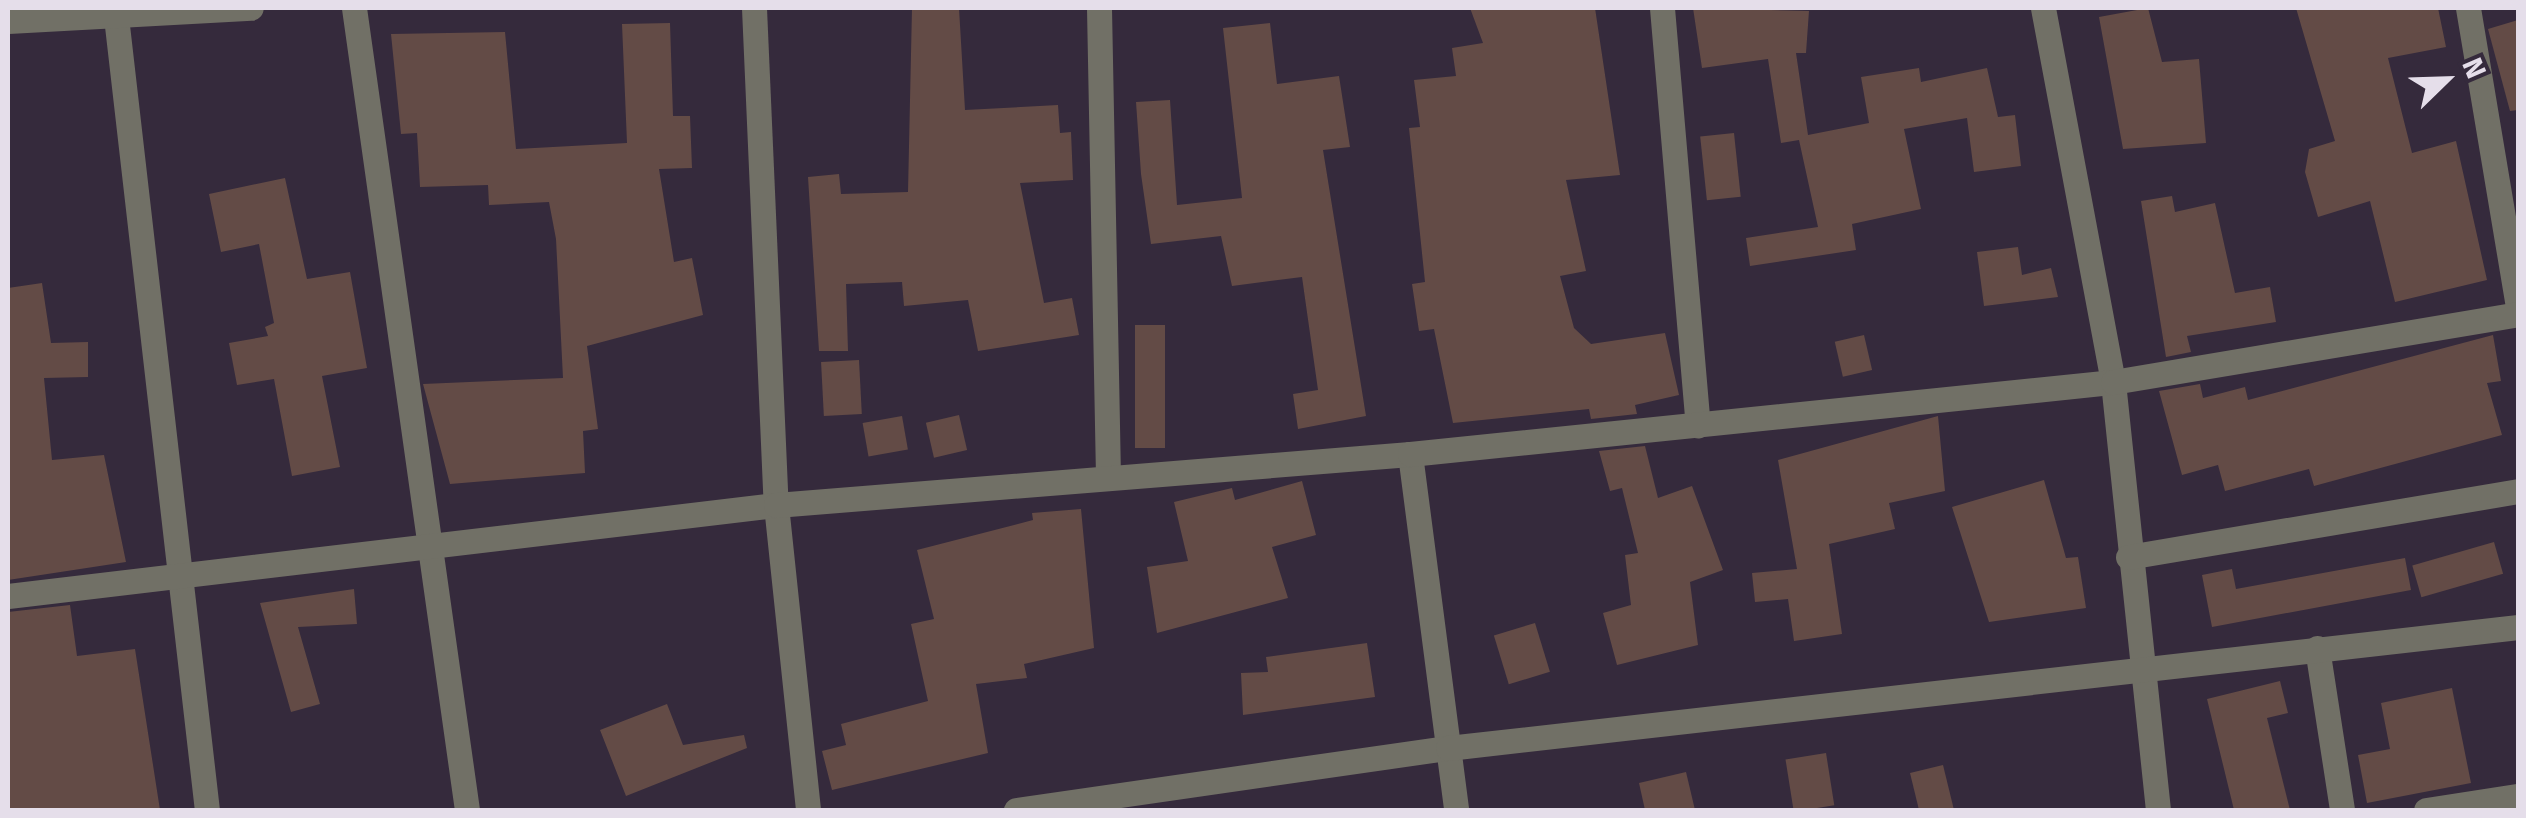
<!DOCTYPE html>
<html>
<head>
<meta charset="utf-8">
<style>
	body { margin:0 }
	#map { position:relative; width:2526px; height:818px; overflow:hidden; background:#352a3c; font-family:"Fira Sans",sans-serif }
	div>[style] { position:absolute }
	.building>* { inset:0; background:#634b46; transform-origin:0 0 }
	.minor>* { height:25px; margin:-12.5px; padding:0 12.5px; transform-origin:12.5px; border-radius:12.5px; background:#717066 }
	span { translate:-50% -50%; white-space:nowrap; text-align:center; line-height:1.15; -webkit-text-stroke:8px #352a3c; paint-order:stroke }
	.frame { position:absolute; inset:0; border:10px solid #e5deea; pointer-events:none }
	.north { position:absolute; left:2396px; top:30px; width:100px; height:100px; -webkit-text-stroke:8px #352a3c; paint-order:stroke; rotate:67deg; font-size:28px; font-weight:700; line-height:40px; text-align:center; color:#e5deea }
	.north::after { content:''; display:block; margin:auto; width:35px; height:45px; background:#e5deea; clip-path:polygon(50% 0,100% 100%,50% 72%,0 100%) }
</style>
</head>
<body>
<div id="map">
	<div class="building">
		<div style="clip-path:polygon(912px 8px,959px 8px,965px 110px,1058px 105px,1060px 133px,1071px 132px,1073px 180px,1020px 183px,1044px 303px,1072px 298px,1079px 335px,978px 351px,968px 300px,904px 306px,902px 282px,846px 284px,848px 351px,819px 351px,808px 177px,839px 174px,841px 194px,908px 192px)"></div>
		<div style="clip-path:polygon(1470px 8px,1595px 8px,1620px 175px,1566px 180px,1586px 271px,1560px 276px,1574px 328px,1591px 344px,1665px 333px,1679px 395px,1635px 405px,1637px 414px,1591px 419px,1589px 409px,1453px 423px,1434px 329px,1419px 331px,1412px 284px,1425px 282px,1409px 128px,1420px 127px,1414px 80px,1456px 76px,1452px 48px,1483px 43px)"></div>
		<div style="clip-path:polygon(1693px 8px,1809px 11px,1806px 53px,1796px 53px,1808px 135px,1869px 123px,1861px 77px,1919px 68px,1921px 82px,1987px 68px,1998px 117px,2015px 115px,2021px 166px,1974px 172px,1967px 118px,1904px 129px,1921px 209px,1852px 224px,1856px 250px,1750px 266px,1746px 238px,1818px 227px,1799px 140px,1781px 143px,1768px 59px,1702px 68px)"></div>
		<div style="clip-path:polygon(2148px 8px,2162px 62px,2199px 59px,2206px 143px,2123px 149px,2099px 17px)"></div>
		<div style="clip-path:polygon(2296px 8px,2438px 8px,2446px 47px,2388px 58px,2412px 153px,2456px 141px,2487px 280px,2395px 302px,2370px 201px,2318px 217px,2305px 172px,2309px 149px,2335px 141px)"></div>
		<div style="clip-path:polygon(2518px 20px,2518px 110px,2510px 111px,2488px 29px)"></div>
		<div style="clip-path:polygon(670px 23px,673px 116px,690px 116px,692px 168px,659px 169px,674px 262px,692px 258px,703px 315px,587px 346px,598px 429px,583px 431px,585px 473px,450px 484px,423px 384px,563px 378px,556px 239px,549px 202px,489px 205px,488px 185px,420px 187px,417px 133px,401px 134px,391px 34px,505px 32px,516px 149px,627px 143px,622px 24px)"></div>
		<div style="clip-path:polygon(1270px 23px,1277px 84px,1339px 76px,1350px 147px,1323px 150px,1366px 416px,1298px 429px,1293px 394px,1318px 390px,1302px 277px,1232px 286px,1221px 236px,1151px 244px,1141px 174px,1136px 102px,1170px 100px,1177px 205px,1242px 198px,1223px 28px)"></div>
		<div style="left:1734px;top:133px;width:64px;height:34px;rotate:84deg"></div>
		<div style="clip-path:polygon(285px 178px,307px 279px,350px 272px,367px 368px,322px 376px,340px 467px,292px 476px,274px 379px,237px 385px,229px 343px,268px 336px,265px 327px,274px 323px,259px 244px,221px 252px,209px 194px)"></div>
		<div style="clip-path:polygon(2172px 196px,2175px 212px,2215px 203px,2235px 293px,2270px 287px,2276px 322px,2187px 336px,2191px 352px,2166px 357px,2141px 201px)"></div>
		<div style="clip-path:polygon(2018px 247px,2022px 275px,2051px 268px,2058px 297px,1984px 306px,1977px 252px)"></div>
		<div style="clip-path:polygon(42px 283px,51px 343px,88px 342px,88px 377px,44px 378px,52px 460px,104px 455px,126px 562px,8px 580px,8px 288px)"></div>
		<div style="left:1135px;top:325px;width:30px;height:123px"></div>
		<div style="left:1864px;top:335px;width:36px;height:30px;rotate:77deg"></div>
		<div style="clip-path:polygon(2493px 335px,2501px 381px,2487px 383px,2502px 435px,2314px 486px,2309px 469px,2225px 491px,2218px 465px,2182px 475px,2159px 391px,2200px 384px,2203px 398px,2245px 387px,2248px 400px)"></div>
		<div style="left:859px;top:360px;width:54px;height:38px;rotate:87deg"></div>
		<div style="left:959px;top:415px;width:36px;height:34px;rotate:77deg"></div>
		<div style="left:902px;top:416px;width:34px;height:40px;rotate:80deg"></div>
		<div style="clip-path:polygon(1938px 416px,1945px 491px,1889px 503px,1895px 529px,1829px 544px,1842px 634px,1794px 641px,1788px 599px,1755px 602px,1752px 573px,1797px 569px,1778px 460px)"></div>
		<div style="clip-path:polygon(1645px 446px,1658px 498px,1692px 486px,1723px 570px,1690px 582px,1698px 645px,1617px 665px,1603px 613px,1631px 605px,1625px 555px,1638px 553px,1622px 488px,1610px 491px,1599px 451px)"></div>
		<div style="clip-path:polygon(2044px 480px,2066px 558px,2078px 557px,2086px 608px,1989px 622px,1952px 507px)"></div>
		<div style="clip-path:polygon(1302px 481px,1316px 535px,1272px 547px,1288px 598px,1157px 633px,1147px 567px,1188px 561px,1174px 502px,1232px 488px,1235px 500px)"></div>
		<div style="clip-path:polygon(1081px 509px,1094px 648px,1024px 664px,1027px 678px,976px 684px,988px 753px,832px 790px,822px 751px,846px 745px,841px 724px,928px 701px,911px 624px,934px 619px,917px 550px,1033px 520px,1032px 513px)"></div>
		<div style="left:2494px;top:542px;width:33px;height:85px;rotate:74deg"></div>
		<div style="clip-path:polygon(2405px 558px,2411px 590px,2212px 627px,2202px 575px,2232px 569px,2236px 589px)"></div>
		<div style="clip-path:polygon(354px 589px,357px 624px,298px 627px,320px 704px,291px 712px,260px 603px)"></div>
		<div style="clip-path:polygon(70px 605px,77px 656px,135px 649px,160px 810px,8px 810px,8px 612px)"></div>
		<div style="left:1535px;top:623px;width:51px;height:43px;rotate:73deg"></div>
		<div style="clip-path:polygon(1367px 643px,1375px 697px,1243px 715px,1241px 673px,1268px 672px,1266px 657px)"></div>
		<div style="clip-path:polygon(2280px 681px,2288px 713px,2267px 718px,2290px 810px,2234px 810px,2207px 699px)"></div>
		<div style="clip-path:polygon(2452px 688px,2471px 783px,2367px 803px,2358px 755px,2390px 749px,2381px 703px)"></div>
		<div style="clip-path:polygon(667px 704px,683px 745px,744px 735px,747px 748px,626px 796px,600px 730px)"></div>
		<div style="left:1826px;top:753px;width:53px;height:41px;rotate:81deg"></div>
		<div style="clip-path:polygon(1943px 765px,1954px 810px,1919px 810px,1910px 773px)"></div>
		<div style="clip-path:polygon(1686px 772px,1695px 810px,1645px 810px,1639px 783px)"></div>
	</div>
	<div class="minor">
		<div style="left:115px;top:8px;width:807px;rotate:83.46deg"></div>
		<div style="left:354px;top:8px;width:810px;rotate:81.98deg"></div>
		<div style="left:754px;top:8px;width:497px;rotate:87.5deg"></div>
		<div style="left:776px;top:505px;width:307px;rotate:84deg"></div>
		<div style="left:1099px;top:8px;width:466px;rotate:88.9deg"></div>
		<div style="left:1662px;top:8px;width:419px;rotate:85.1deg"></div>
		<div style="left:2043px;top:8px;width:380px;rotate:79.4deg"></div>
		<div style="left:2113px;top:382px;width:430px;rotate:84deg"></div>
		<div style="left:2468px;top:8px;width:304px;rotate:80.5deg"></div>
		<div style="left:8px;top:21px;width:243px;rotate:-3.1deg"></div>
		<div style="left:1410px;top:454px;width:359px;rotate:82.6deg"></div>
		<div style="left:2128px;top:557px;width:396px;rotate:-9.6deg"></div>
		<div style="left:8px;top:596px;width:773px;rotate:-6.76deg"></div>
		<div style="left:776px;top:505px;width:636px;rotate:-4.6deg"></div>
		<div style="left:1410px;top:454px;width:707px;rotate:-5.85deg"></div>
		<div style="left:2113px;top:382px;width:411px;rotate:-9.5deg"></div>
		<div style="left:2317px;top:648px;width:164px;rotate:81.2deg"></div>
		<div style="left:1016px;top:810px;width:436px;rotate:-8.2deg"></div>
		<div style="left:1448px;top:748px;width:1077px;rotate:-6.45deg"></div>
		<div style="left:2426px;top:810px;width:93px;rotate:-8.7deg"></div>
	</div>
	<div class="frame"></div>
	<div class="north">N</div>
</div>
</body>
</html>
